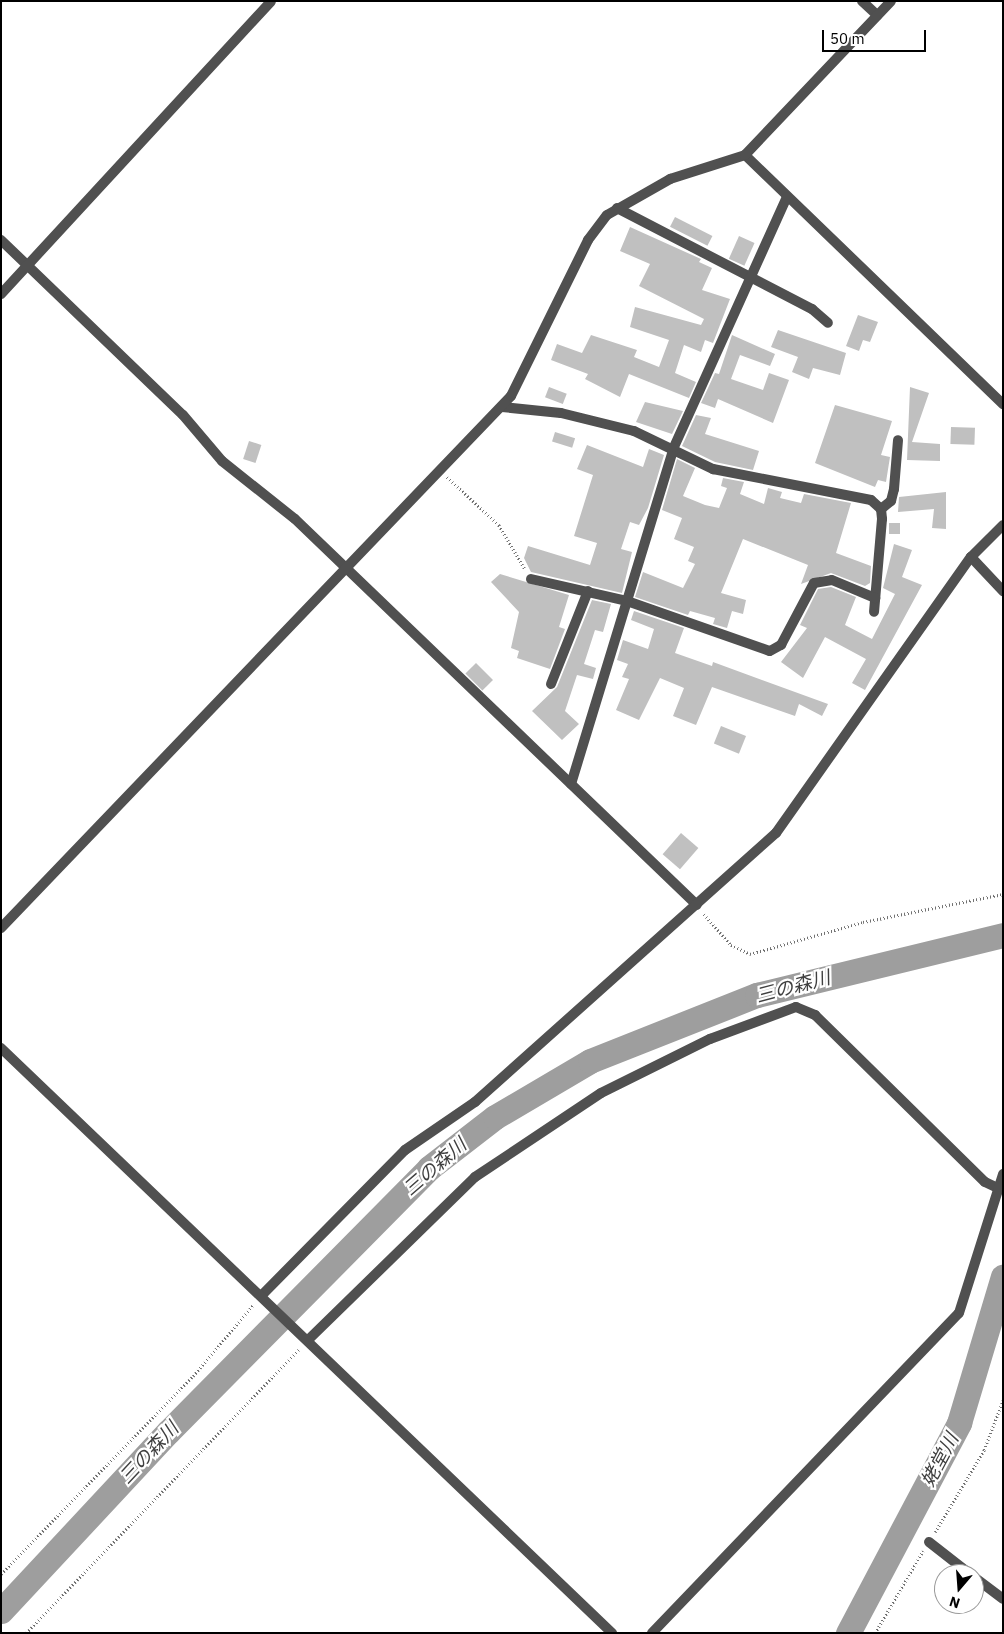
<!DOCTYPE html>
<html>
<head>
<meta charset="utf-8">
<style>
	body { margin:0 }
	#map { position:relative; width:1004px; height:1634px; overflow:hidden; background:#fff; font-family:"IBM Plex Sans","Noto Sans JP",sans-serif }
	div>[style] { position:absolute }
	.river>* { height:25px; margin:-12.5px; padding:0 12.5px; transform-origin:12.5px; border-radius:12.5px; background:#9e9e9e }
	.building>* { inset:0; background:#c0c0c0; transform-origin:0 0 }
	.path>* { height:2.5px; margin-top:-1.25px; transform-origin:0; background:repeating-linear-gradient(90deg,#727272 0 1px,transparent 0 3.5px) }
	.minor>* { height:10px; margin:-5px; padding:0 5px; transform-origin:5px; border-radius:5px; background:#505050 }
	.tertiary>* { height:10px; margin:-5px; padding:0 5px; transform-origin:5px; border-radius:5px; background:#505050 }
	span { translate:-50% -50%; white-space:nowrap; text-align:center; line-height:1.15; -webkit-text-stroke:4.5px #fff; paint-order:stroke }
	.water-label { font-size:19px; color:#3f3f3f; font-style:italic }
	.frame { position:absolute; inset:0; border:2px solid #000; pointer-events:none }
	.north { position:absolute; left:934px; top:1564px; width:50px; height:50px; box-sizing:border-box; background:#fff; border:1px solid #999; border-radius:50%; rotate:198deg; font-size:14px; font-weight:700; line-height:20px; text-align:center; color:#000 }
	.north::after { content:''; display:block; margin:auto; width:18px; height:22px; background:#000; clip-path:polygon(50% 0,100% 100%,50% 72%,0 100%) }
	.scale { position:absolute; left:822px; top:30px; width:104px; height:22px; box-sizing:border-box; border:2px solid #000; border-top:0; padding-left:6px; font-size:15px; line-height:18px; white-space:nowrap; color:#000; -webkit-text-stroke:4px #fff; paint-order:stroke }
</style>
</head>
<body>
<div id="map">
	<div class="river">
		<div style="left:1px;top:1611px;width:245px;rotate:-47deg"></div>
		<div style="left:168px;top:1432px;width:371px;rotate:-45.3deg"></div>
		<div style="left:429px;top:1168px;width:83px;rotate:-37.7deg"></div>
		<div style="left:495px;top:1117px;width:110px;rotate:-30.5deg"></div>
		<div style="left:590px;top:1061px;width:180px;rotate:-21.6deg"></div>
		<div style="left:757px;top:995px;width:253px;rotate:-13.7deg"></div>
		<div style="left:848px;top:1633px;width:238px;rotate:-62.1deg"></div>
		<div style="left:959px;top:1423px;width:153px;rotate:-73.3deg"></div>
	</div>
	<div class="building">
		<div style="left:675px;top:217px;width:42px;height:11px;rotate:27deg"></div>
		<div style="clip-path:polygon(630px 227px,701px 259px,699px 262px,712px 268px,702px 290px,730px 299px,713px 343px,705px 340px,701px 352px,684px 345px,675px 373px,696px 382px,689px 398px,629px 374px,620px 397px,585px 379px,588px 374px,551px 360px,557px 344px,582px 353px,591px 335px,637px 350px,634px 357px,659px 367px,669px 340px,630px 327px,635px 307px,701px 325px,704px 319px,639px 286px,650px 264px,620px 251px)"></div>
		<div style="left:739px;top:236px;width:17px;height:25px;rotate:24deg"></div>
		<div style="clip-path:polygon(858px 315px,878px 322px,870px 342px,863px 340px,859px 351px,846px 346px)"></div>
		<div style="clip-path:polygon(778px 330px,846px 353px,840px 375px,813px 368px,809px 379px,792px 372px,798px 357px,771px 347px)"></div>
		<div style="clip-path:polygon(732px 335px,775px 354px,770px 366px,740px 355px,731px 379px,763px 390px,769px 373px,789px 380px,773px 423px,718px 399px,715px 408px,701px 403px,715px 373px,719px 374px)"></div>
		<div style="left:549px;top:387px;width:19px;height:11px;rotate:21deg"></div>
		<div style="clip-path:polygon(910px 387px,929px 393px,912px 442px,940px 444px,940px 461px,907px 460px)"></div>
		<div style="clip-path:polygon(645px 402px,683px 411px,672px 434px,636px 422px)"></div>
		<div style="clip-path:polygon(835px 405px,892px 421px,881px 455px,890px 457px,886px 482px,878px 480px,875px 487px,815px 463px)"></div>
		<div style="clip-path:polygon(696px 415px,711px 418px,705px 434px,759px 451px,753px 470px,715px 462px,682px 446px)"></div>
		<div style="left:951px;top:427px;width:24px;height:17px;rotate:2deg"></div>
		<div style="left:555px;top:432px;width:21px;height:10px;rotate:17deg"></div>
		<div style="left:249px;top:441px;width:13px;height:19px;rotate:18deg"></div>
		<div style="clip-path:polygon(587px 445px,643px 467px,649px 449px,664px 455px,648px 508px,639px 525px,630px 522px,621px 549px,632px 552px,622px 593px,531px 572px,524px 558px,528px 546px,590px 565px,597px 543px,574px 536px,593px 475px,577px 469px)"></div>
		<div style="clip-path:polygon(677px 459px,695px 468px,683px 496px,705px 505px,719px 508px,727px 488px,721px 486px,723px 478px,744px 482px,740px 494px,764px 504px,768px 488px,782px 492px,780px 498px,801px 503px,804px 494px,851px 503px,836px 553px,871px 566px,870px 583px,865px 586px,831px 573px,801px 584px,808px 565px,743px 539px,721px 593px,746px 600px,743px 614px,732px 611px,727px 628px,713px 624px,715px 618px,690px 611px,688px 615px,635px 597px,643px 572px,683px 588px,695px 564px,688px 561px,694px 547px,674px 539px,682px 518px,662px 510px)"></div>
		<div style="clip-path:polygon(946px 492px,946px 529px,932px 528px,934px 509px,898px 512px,899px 497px)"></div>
		<div style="left:889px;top:523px;width:11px;height:11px"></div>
		<div style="clip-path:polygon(894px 544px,912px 550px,902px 577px,922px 585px,865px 690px,852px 683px,866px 659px,825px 637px,803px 678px,781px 662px,807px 628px,800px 625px,818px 589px,831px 587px,856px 597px,845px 625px,872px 639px,895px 594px,883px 588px)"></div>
		<div style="clip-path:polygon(500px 574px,569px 595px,559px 627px,565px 629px,550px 669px,517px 658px,519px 651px,511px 648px,519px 612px,491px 582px)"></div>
		<div style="clip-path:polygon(592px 600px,611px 604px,603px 632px,595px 630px,584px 664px,596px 668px,593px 679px,577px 675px,565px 711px,579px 724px,562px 740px,532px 711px,557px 687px)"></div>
		<div style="clip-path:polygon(634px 611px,684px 628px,675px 653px,712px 666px,713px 662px,828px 704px,822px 716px,799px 704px,795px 716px,712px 687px,696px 725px,673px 716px,684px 688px,660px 678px,639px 720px,616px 710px,629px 679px,622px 677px,628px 664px,617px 660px,623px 640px,648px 649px,654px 629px,631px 620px)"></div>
		<div style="left:476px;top:663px;width:24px;height:15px;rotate:45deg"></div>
		<div style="left:721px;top:726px;width:27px;height:19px;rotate:22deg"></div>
		<div style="left:681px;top:833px;width:23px;height:28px;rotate:41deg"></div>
	</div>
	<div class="path">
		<div style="left:447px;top:477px;width:71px;rotate:42.7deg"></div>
		<div style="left:499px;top:525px;width:51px;rotate:59.4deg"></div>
		<div style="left:704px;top:914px;width:41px;rotate:48.9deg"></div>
		<div style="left:731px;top:945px;width:21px;rotate:25deg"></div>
		<div style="left:750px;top:954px;width:117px;rotate:-15.8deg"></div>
		<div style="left:863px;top:922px;width:143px;rotate:-11.3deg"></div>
		<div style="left:935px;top:1532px;width:96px;rotate:-59.1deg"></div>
		<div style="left:984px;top:1450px;width:53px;rotate:-69.2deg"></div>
		<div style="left:1px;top:1574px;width:276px;rotate:-45.9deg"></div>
		<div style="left:193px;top:1376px;width:93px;rotate:-49.8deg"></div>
		<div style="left:26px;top:1633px;width:394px;rotate:-46.1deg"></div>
		<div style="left:875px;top:1633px;width:95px;rotate:-59.7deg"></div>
	</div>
	<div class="minor">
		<div style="left:862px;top:1px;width:21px;rotate:43deg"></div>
		<div style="left:745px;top:155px;width:359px;rotate:44deg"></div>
		<div style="left:617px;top:208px;width:220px;rotate:27.4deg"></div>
		<div style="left:812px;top:309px;width:21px;rotate:41deg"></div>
		<div style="left:1px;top:240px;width:252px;rotate:43.9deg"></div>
		<div style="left:183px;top:415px;width:60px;rotate:49.7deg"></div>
		<div style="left:222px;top:461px;width:93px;rotate:38.5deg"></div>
		<div style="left:295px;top:519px;width:557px;rotate:43.84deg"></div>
		<div style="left:1px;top:294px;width:398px;rotate:-47.3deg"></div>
		<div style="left:502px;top:407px;width:59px;rotate:5.8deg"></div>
		<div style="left:561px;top:413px;width:75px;rotate:13.9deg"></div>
		<div style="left:634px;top:431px;width:88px;rotate:25.7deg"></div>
		<div style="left:713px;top:469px;width:161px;rotate:11.1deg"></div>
		<div style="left:871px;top:500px;width:13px;rotate:42deg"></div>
		<div style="left:881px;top:509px;width:10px;rotate:84deg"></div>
		<div style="left:882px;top:519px;width:93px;rotate:94.9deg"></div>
		<div style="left:881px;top:509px;width:13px;rotate:-39deg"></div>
		<div style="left:891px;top:501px;width:12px;rotate:-76deg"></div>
		<div style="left:894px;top:489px;width:49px;rotate:-85.3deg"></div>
		<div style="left:971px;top:557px;width:47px;rotate:46.7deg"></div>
		<div style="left:531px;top:579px;width:98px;rotate:12.9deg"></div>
		<div style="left:627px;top:601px;width:151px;rotate:19.3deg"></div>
		<div style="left:770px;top:651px;width:13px;rotate:-29deg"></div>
		<div style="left:781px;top:645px;width:70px;rotate:-62deg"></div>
		<div style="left:814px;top:583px;width:18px;rotate:-9deg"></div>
		<div style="left:832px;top:580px;width:47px;rotate:22.7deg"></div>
		<div style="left:551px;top:684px;width:100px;rotate:-68.3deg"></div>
		<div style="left:571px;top:784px;width:352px;rotate:-73deg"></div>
		<div style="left:674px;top:447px;width:274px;rotate:-65.7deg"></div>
		<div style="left:1px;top:928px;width:737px;rotate:-46.21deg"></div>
		<div style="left:511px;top:396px;width:174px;rotate:-63.7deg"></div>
		<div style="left:588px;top:240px;width:31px;rotate:-53deg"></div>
		<div style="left:607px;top:215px;width:73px;rotate:-29.7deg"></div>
		<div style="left:670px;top:179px;width:79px;rotate:-17.7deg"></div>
		<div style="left:745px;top:155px;width:212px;rotate:-46.5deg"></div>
		<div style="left:262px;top:1295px;width:204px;rotate:-45.4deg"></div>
		<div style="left:405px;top:1150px;width:85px;rotate:-34.4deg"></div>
		<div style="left:475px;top:1102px;width:404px;rotate:-41.8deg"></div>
		<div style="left:776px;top:833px;width:338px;rotate:-54.8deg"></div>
		<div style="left:971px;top:557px;width:45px;rotate:-45deg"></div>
		<div style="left:308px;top:1340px;width:233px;rotate:-44.3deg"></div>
		<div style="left:475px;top:1177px;width:151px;rotate:-33.7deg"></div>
		<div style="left:601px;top:1093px;width:122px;rotate:-26.4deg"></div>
		<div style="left:710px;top:1039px;width:92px;rotate:-20.4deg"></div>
		<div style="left:796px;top:1007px;width:21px;rotate:23deg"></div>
		<div style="left:815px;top:1015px;width:238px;rotate:44.5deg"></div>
		<div style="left:985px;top:1182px;width:14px;rotate:25deg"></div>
		<div style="left:929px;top:1542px;width:52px;rotate:38deg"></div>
		<div style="left:974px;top:1577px;width:36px;rotate:37deg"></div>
		<div style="left:652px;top:1633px;width:443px;rotate:-46.2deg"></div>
		<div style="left:959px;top:1313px;width:146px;rotate:-72.4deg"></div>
	</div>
	<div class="tertiary">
		<div style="left:1px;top:1048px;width:846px;rotate:43.75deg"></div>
	</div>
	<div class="water-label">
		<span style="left:793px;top:987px;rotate:-15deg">三の森川</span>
		<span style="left:435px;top:1167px;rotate:-41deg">三の森川</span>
		<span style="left:149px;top:1453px;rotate:-47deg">三の森川</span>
		<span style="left:940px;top:1460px;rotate:-62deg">姥堂川</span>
	</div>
	<div class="frame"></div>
	<div class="north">N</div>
	<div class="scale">50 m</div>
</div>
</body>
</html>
